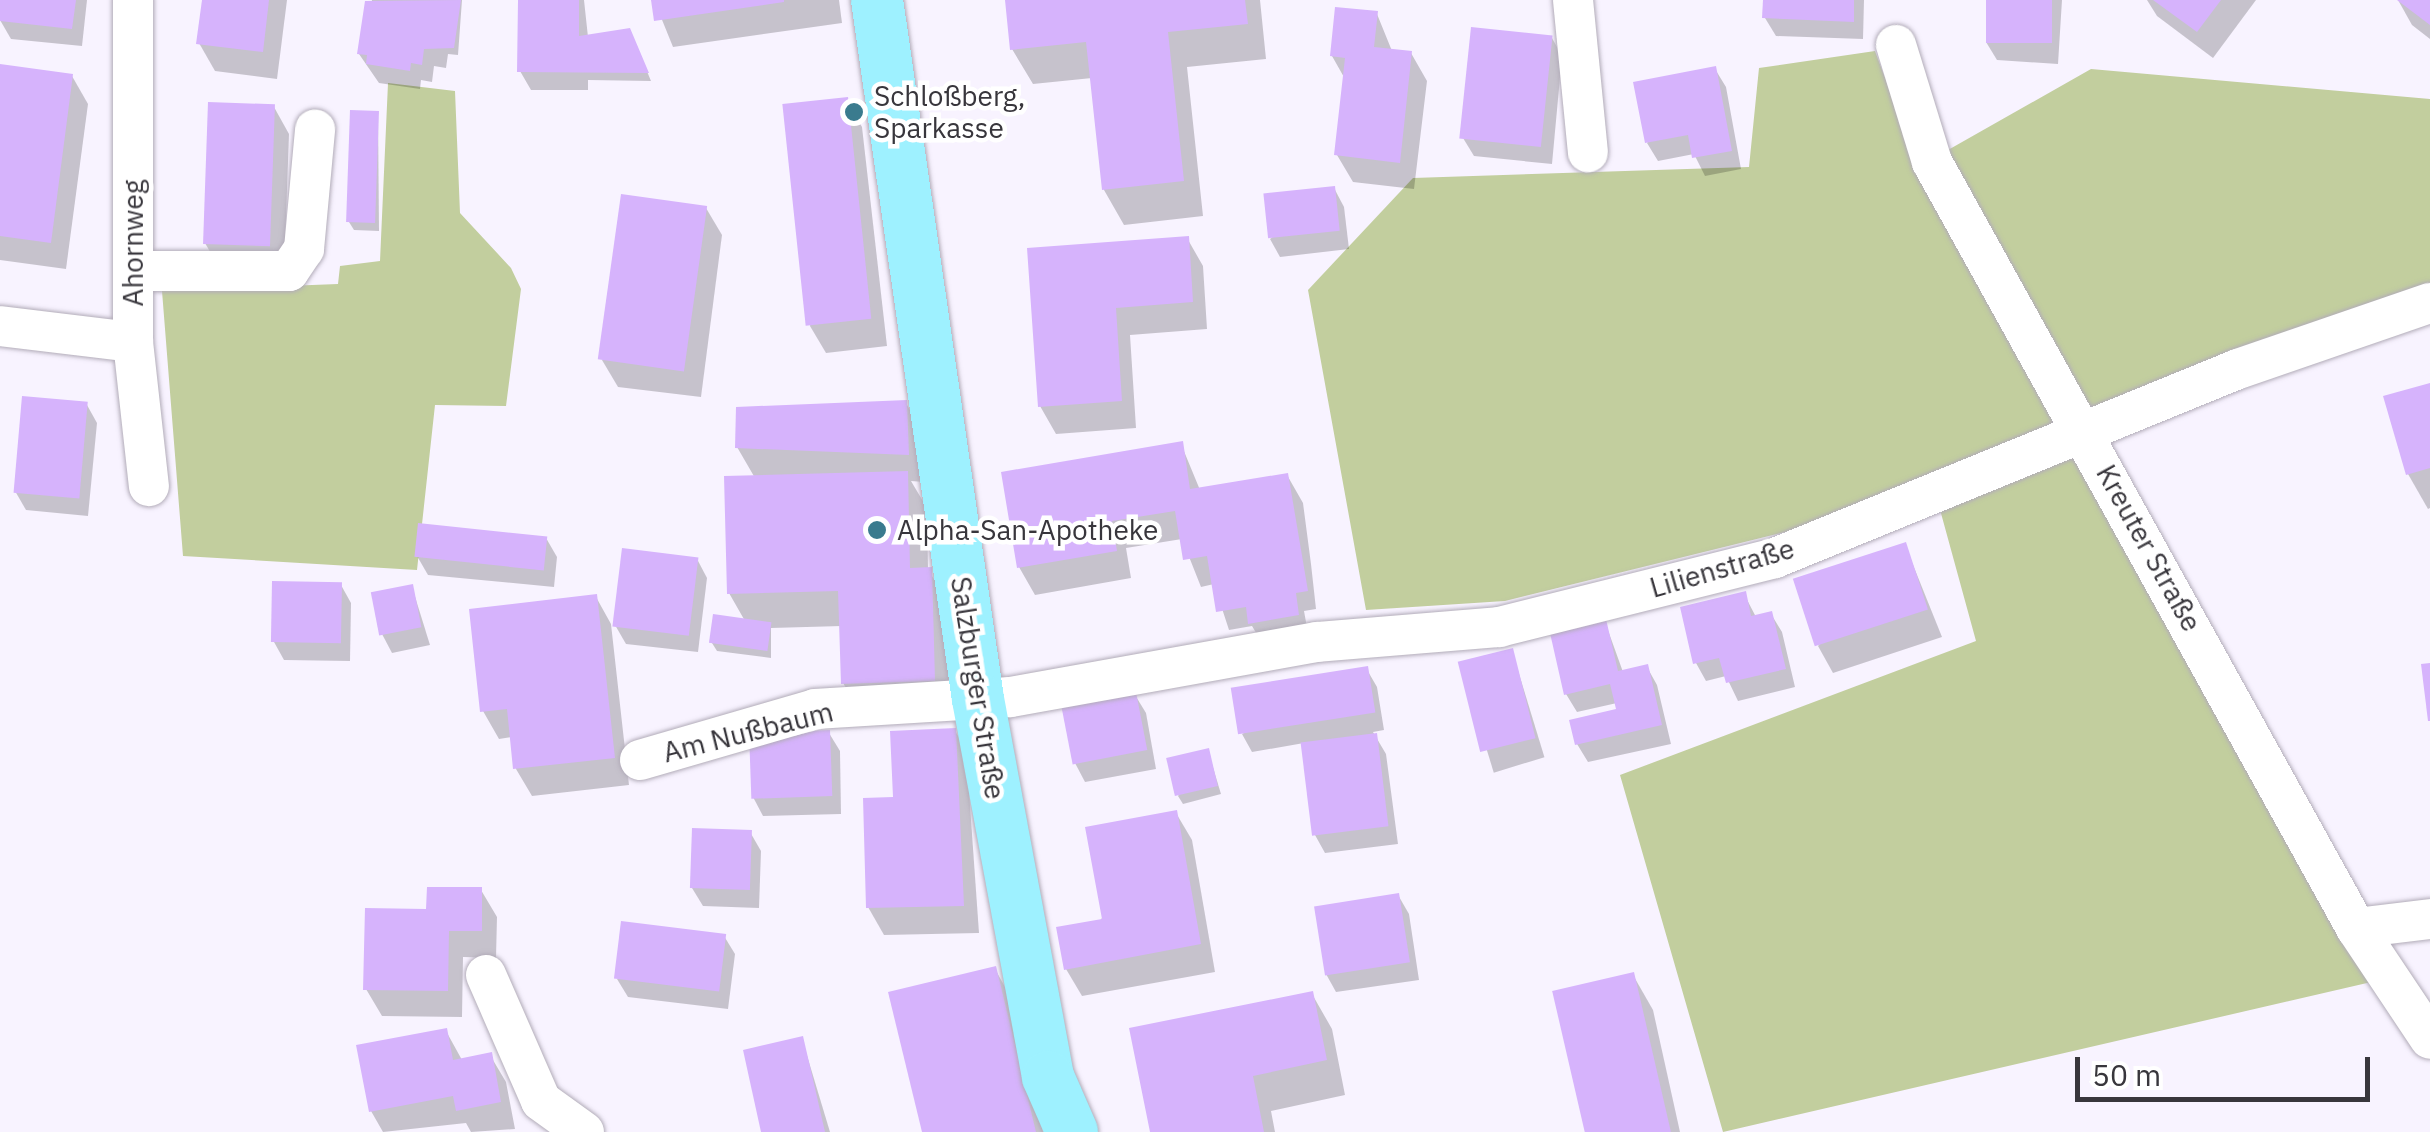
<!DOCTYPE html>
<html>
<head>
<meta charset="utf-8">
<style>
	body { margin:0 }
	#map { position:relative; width:2430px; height:1132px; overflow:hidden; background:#f8f3ff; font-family:"IBM Plex Sans",sans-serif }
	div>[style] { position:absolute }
	.green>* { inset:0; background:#c2ce9e }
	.shadow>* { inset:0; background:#0003; transform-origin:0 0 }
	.building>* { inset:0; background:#d6b3fc; transform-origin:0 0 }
	.roads { filter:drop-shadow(0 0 2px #b2acb9) drop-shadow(0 0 2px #b2acb9) }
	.minor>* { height:40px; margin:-20px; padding:0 20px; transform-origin:20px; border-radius:20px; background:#fff }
	.major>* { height:52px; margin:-26px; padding:0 26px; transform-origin:26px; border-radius:26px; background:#9ef1ff }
	.dots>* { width:28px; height:28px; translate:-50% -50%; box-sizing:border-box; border:5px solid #fff; border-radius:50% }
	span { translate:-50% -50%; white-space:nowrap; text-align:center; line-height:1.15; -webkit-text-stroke:9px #fff; paint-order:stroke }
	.poi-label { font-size:28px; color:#38363c }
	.left { translate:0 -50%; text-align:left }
	.street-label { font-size:28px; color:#38363c }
	.scale { position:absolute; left:2075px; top:1057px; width:295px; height:45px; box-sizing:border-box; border:5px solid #38363c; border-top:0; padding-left:12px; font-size:30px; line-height:35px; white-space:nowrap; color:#38363c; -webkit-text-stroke:8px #fff; paint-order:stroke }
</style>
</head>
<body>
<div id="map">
	<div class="green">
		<div style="clip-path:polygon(1875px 51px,1918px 167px,2091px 69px,2430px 99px,2430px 287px,2099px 408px,2064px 411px,2380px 980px,1723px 1132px,1620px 775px,1976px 641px,1936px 495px,1505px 601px,1366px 610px,1308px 290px,1413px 178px,1749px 167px,1759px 68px)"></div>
		<div style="clip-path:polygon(388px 83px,455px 91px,460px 213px,511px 268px,521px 289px,506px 406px,435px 405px,417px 570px,183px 556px,162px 291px,338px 284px,340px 266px,380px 261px)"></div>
	</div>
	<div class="shadow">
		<div style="clip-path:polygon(2px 0,87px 0,82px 46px,11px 39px,0 20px)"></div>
		<div style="clip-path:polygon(205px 0,287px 0,277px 79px,215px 71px,199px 43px)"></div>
		<div style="clip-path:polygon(372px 0,462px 0,458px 55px,448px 54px,446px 68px,434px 66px,432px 82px,421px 80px,420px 89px,379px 83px,359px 54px)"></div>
		<div style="clip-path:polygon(520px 0,584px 0,588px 37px,634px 40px,651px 81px,588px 80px,588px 90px,531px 90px,520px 71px)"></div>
		<div style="clip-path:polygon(654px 0,839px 0,842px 23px,673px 47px)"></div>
		<div style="clip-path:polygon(1007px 0,1260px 0,1266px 59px,1187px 67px,1203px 216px,1124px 225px,1104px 190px,1092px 78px,1033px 84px,1012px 49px)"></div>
		<div style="clip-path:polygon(1766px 0,1864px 0,1863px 39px,1776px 36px,1765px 18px)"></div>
		<div style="clip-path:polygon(1989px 0,2062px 0,2058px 64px,1997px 60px,1986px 42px)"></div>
		<div style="clip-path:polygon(2147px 0,2256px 0,2213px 58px,2157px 16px)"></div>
		<div style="clip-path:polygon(2398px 0,2430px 0,2430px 39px,2412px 25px)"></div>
		<div style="clip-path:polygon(1377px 14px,1392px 51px,1411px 53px,1427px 81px,1414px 189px,1353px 182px,1337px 155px,1345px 79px,1332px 56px)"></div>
		<div style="clip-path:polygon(1552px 38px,1562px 56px,1552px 164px,1474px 156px,1463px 138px)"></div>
		<div style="clip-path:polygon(0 67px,72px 76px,88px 104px,66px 269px,0 260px)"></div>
		<div style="clip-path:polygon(1715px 69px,1726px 87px,1741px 169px,1705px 176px,1694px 154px,1658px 161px,1647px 143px)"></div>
		<div style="clip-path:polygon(846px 100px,862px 127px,887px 346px,826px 353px,810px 326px)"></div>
		<div style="clip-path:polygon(274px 107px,289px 134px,284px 273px,221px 271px,205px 243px)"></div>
		<div style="clip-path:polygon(378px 114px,379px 231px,354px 230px,349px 222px)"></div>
		<div style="clip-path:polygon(1334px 188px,1344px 207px,1349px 249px,1280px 257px,1270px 239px)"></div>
		<div style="clip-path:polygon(706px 208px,722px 235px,701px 397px,618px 387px,602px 360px)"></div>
		<div style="clip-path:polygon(1187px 238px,1203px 266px,1207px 329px,1130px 335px,1136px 428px,1056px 434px,1040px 406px,1030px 250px)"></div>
		<div style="clip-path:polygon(2430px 385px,2430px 508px,2428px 509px,2408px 474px)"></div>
		<div style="clip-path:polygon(906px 403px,921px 430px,924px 482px,911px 481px,927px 508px,928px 570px,951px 605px,954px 716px,864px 718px,843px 683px,842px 626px,771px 628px,771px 658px,717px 651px,712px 643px,745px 621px,729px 593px,755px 478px,737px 447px)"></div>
		<div style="clip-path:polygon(87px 405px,97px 423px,88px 516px,26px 510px,15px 491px)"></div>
		<div style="clip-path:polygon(1181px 444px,1200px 490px,1287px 475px,1303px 503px,1311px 564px,1316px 609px,1304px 611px,1308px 633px,1261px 641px,1252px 626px,1229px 630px,1214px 584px,1201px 587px,1182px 539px,1126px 548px,1131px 578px,1035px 595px,1019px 567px)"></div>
		<div style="clip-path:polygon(546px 538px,557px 557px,554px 587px,428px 575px,417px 556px)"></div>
		<div style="clip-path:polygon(1905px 545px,1942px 637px,1833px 673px,1818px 646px)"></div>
		<div style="clip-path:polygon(697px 559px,707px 578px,698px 652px,626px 644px,615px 625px)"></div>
		<div style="clip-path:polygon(341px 585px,351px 603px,350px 661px,284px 660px,274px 642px)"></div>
		<div style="clip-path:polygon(412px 587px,430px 645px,392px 653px,382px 634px)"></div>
		<div style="clip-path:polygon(1744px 594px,1756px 617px,1771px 614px,1782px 632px,1795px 687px,1738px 701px,1726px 676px,1706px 681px,1696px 663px)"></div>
		<div style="clip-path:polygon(596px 597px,611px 624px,629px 785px,532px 796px,516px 769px,512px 737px,499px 739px,483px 711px)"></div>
		<div style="clip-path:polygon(1605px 622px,1623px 672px,1647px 667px,1657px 685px,1671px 744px,1588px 762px,1577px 744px,1619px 711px,1617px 703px,1577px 712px,1566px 694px)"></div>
		<div style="left:1512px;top:651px;width:111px;height:53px;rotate:73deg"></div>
		<div style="clip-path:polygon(1366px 668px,1377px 687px,1384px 730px,1373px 732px,1386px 754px,1398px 844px,1325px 853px,1315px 835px,1304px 743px,1252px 752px,1242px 734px)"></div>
		<div style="clip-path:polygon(1135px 695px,1146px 713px,1156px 769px,1085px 782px,1075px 763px)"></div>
		<div style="clip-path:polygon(955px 731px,966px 749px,979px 933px,884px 935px,868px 907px,895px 799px)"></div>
		<div style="clip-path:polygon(829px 733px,840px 751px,841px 814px,763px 816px,753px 797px)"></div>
		<div style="clip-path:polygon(1208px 751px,1221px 794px,1183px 804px,1178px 796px)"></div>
		<div style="clip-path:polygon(1176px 813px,1192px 840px,1215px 972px,1082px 996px,1066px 969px)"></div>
		<div style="clip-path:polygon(750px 832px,761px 851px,759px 908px,703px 906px,692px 888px)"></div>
		<div style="clip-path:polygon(481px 890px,497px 917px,496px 958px,463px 957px,462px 1017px,382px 1016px,366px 989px,429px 912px)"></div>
		<div style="clip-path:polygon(1398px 895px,1409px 914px,1419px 980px,1336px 992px,1326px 974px)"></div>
		<div style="clip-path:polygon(724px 936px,735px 954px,728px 1009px,628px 997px,617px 979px)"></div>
		<div style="clip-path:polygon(995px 969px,1010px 996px,1043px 1132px,924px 1132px)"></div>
		<div style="clip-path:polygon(1633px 975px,1653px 1010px,1680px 1132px,1586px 1132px)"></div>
		<div style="clip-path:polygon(1312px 994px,1332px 1029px,1345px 1095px,1271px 1111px,1275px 1132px,1153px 1132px)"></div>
		<div style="clip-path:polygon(446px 1031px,462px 1060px,490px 1055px,506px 1082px,515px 1129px,471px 1132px,466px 1123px,383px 1132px,371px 1111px)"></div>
		<div style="clip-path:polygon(802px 1039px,830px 1132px,764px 1132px)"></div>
	</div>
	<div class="building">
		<div style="clip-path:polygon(0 0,76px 0,72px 29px,0 21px)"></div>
		<div style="clip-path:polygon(202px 0,269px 0,263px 52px,196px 44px)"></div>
		<div style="clip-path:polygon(461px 0,454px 48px,424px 49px,422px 65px,411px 63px,410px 71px,366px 64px,367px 55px,357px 54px,365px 1px)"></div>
		<div style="clip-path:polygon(518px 0,579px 0,579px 36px,630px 28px,649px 73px,517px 72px)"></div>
		<div style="clip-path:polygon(651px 0,784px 0,784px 2px,654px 21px)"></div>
		<div style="clip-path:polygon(1005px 0,1245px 0,1248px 24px,1168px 32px,1184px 181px,1102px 190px,1086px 42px,1010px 50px)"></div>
		<div style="clip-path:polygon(1763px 0,1854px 0,1854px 22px,1762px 18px)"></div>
		<div style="left:1986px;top:0;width:66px;height:43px"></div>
		<div style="clip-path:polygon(2153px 0,2221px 0,2197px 32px)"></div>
		<div style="clip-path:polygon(2397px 0,2430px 0,2430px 25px)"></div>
		<div style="clip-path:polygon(1335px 7px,1378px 11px,1374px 47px,1412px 51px,1400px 163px,1334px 155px,1345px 58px,1330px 56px)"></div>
		<div style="left:1471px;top:27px;width:82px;height:112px;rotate:6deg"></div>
		<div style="clip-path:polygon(0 64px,73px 74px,51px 243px,0 236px)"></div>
		<div style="clip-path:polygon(1716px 66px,1732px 151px,1692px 158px,1688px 135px,1645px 143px,1633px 82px)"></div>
		<div style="left:848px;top:97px;width:223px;height:66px;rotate:84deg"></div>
		<div style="left:208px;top:102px;width:67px;height:142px;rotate:2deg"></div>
		<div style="left:350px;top:110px;width:29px;height:112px;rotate:2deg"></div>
		<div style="left:1335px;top:186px;width:45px;height:72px;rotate:84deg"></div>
		<div style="left:621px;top:194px;width:87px;height:167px;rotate:8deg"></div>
		<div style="clip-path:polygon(1189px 236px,1193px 302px,1116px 308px,1122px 401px,1038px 407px,1027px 248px)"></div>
		<div style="clip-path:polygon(2430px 383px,2430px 468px,2406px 475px,2383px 396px)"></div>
		<div style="left:22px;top:396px;width:66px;height:97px;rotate:5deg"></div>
		<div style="clip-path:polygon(907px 400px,909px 455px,735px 448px,736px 407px)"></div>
		<div style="clip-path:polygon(1183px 441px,1190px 489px,1288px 473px,1308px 591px,1296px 593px,1299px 615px,1248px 624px,1246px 607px,1216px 612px,1207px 556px,1183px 560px,1175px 511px,1112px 521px,1117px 551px,1017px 568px,1001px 472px)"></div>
		<div style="clip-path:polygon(908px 471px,910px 568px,932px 567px,935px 681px,841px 684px,838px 591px,727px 594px,724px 476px)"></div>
		<div style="left:418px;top:523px;width:130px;height:34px;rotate:6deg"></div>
		<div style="left:1906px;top:542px;width:71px;height:119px;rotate:72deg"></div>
		<div style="left:622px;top:548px;width:77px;height:79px;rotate:7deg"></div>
		<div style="left:272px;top:581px;width:70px;height:61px;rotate:1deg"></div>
		<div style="left:413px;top:584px;width:44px;height:43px;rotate:79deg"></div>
		<div style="clip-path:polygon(1746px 591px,1751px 616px,1772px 611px,1786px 669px,1726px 683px,1719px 658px,1693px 664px,1680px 607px)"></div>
		<div style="clip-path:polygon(597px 594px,615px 758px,513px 769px,507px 709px,480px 712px,469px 609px)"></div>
		<div style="left:713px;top:614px;width:59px;height:29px;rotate:8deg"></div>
		<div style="clip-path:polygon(1606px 619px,1618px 671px,1648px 664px,1662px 725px,1575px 745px,1569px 720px,1616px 709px,1610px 684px,1564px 695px,1550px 633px)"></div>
		<div style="left:1513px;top:648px;width:93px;height:57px;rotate:76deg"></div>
		<div style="clip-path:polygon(2430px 663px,2430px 721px,2428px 721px,2421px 664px)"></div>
		<div style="left:1368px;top:666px;width:47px;height:139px;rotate:81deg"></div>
		<div style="left:1136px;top:692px;width:59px;height:76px;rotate:79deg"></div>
		<div style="clip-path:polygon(956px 728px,964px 906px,866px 908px,863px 798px,893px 797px,890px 731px)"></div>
		<div style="left:830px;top:730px;width:66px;height:81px;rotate:88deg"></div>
		<div style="left:1377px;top:733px;width:94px;height:77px;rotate:83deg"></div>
		<div style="left:1209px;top:748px;width:39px;height:44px;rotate:77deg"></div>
		<div style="clip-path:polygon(1177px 810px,1201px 944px,1064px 970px,1056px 927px,1102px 919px,1085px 827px)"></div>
		<div style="left:692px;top:828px;width:60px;height:60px;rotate:2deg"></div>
		<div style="clip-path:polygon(427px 887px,482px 887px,482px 931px,449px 931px,448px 991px,363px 990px,365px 908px,426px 909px)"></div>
		<div style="left:1399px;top:893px;width:70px;height:86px;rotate:81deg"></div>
		<div style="left:621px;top:921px;width:106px;height:58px;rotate:7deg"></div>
		<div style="clip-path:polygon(996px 966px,1036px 1132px,922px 1132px,888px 992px)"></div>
		<div style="left:1634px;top:972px;width:164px;height:84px;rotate:77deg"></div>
		<div style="clip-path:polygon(1313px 991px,1327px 1060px,1253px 1076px,1264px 1132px,1150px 1132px,1129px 1028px)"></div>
		<div style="clip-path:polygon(447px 1028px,453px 1060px,492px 1052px,501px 1102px,456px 1111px,453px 1096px,369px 1112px,356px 1045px)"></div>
		<div style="clip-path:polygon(803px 1036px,825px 1132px,761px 1132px,743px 1050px)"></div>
	</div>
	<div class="roads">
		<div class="minor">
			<div style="left:133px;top:0;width:342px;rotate:90deg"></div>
			<div style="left:133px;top:342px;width:145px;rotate:83.7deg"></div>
			<div style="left:1573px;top:0;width:153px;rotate:84.4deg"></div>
			<div style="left:1896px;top:45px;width:122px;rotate:72.9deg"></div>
			<div style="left:1932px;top:162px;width:876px;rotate:61.03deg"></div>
			<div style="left:2356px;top:928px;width:133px;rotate:56.3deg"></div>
			<div style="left:133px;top:271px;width:156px"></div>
			<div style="left:289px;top:271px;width:27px;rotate:-56deg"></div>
			<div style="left:304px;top:249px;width:120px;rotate:-84.7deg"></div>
			<div style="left:0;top:326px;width:134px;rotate:6.9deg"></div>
			<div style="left:640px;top:760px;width:182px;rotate:-16.2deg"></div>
			<div style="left:815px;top:709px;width:196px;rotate:-3.5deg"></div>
			<div style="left:1011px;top:697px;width:311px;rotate:-10.2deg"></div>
			<div style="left:1317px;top:642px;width:183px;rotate:-4.7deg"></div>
			<div style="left:1499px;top:627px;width:284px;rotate:-14deg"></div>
			<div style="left:1775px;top:558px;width:500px;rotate:-22.21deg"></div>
			<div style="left:2238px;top:369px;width:203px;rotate:-19deg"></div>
			<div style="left:2356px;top:928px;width:75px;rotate:-6.9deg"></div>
			<div style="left:486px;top:975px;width:137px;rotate:66.4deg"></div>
			<div style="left:541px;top:1101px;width:53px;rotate:35.8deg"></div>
		</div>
		<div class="major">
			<div style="left:877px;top:0;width:706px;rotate:81.78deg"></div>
			<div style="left:978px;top:699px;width:384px;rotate:79.5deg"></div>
			<div style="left:1048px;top:1077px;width:60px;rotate:66.4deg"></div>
		</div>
	</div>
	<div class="dots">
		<div style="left:854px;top:112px;background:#3a7b8e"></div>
		<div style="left:877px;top:530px;background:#3a7b8e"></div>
	</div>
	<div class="poi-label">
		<span class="left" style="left:874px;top:112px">Schloßberg,<br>Sparkasse</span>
		<span class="left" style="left:897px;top:530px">Alpha-San-Apotheke</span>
	</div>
	<div class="street-label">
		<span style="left:133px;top:243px;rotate:-90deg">Ahornweg</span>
		<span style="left:2149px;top:548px;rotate:61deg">Kreuter Straße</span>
		<span style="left:1722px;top:568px;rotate:-16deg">Lilienstraße</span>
		<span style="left:978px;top:688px;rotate:81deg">Salzburger Straße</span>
		<span style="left:748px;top:732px;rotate:-14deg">Am Nußbaum</span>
	</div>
	<div class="scale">50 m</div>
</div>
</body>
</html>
